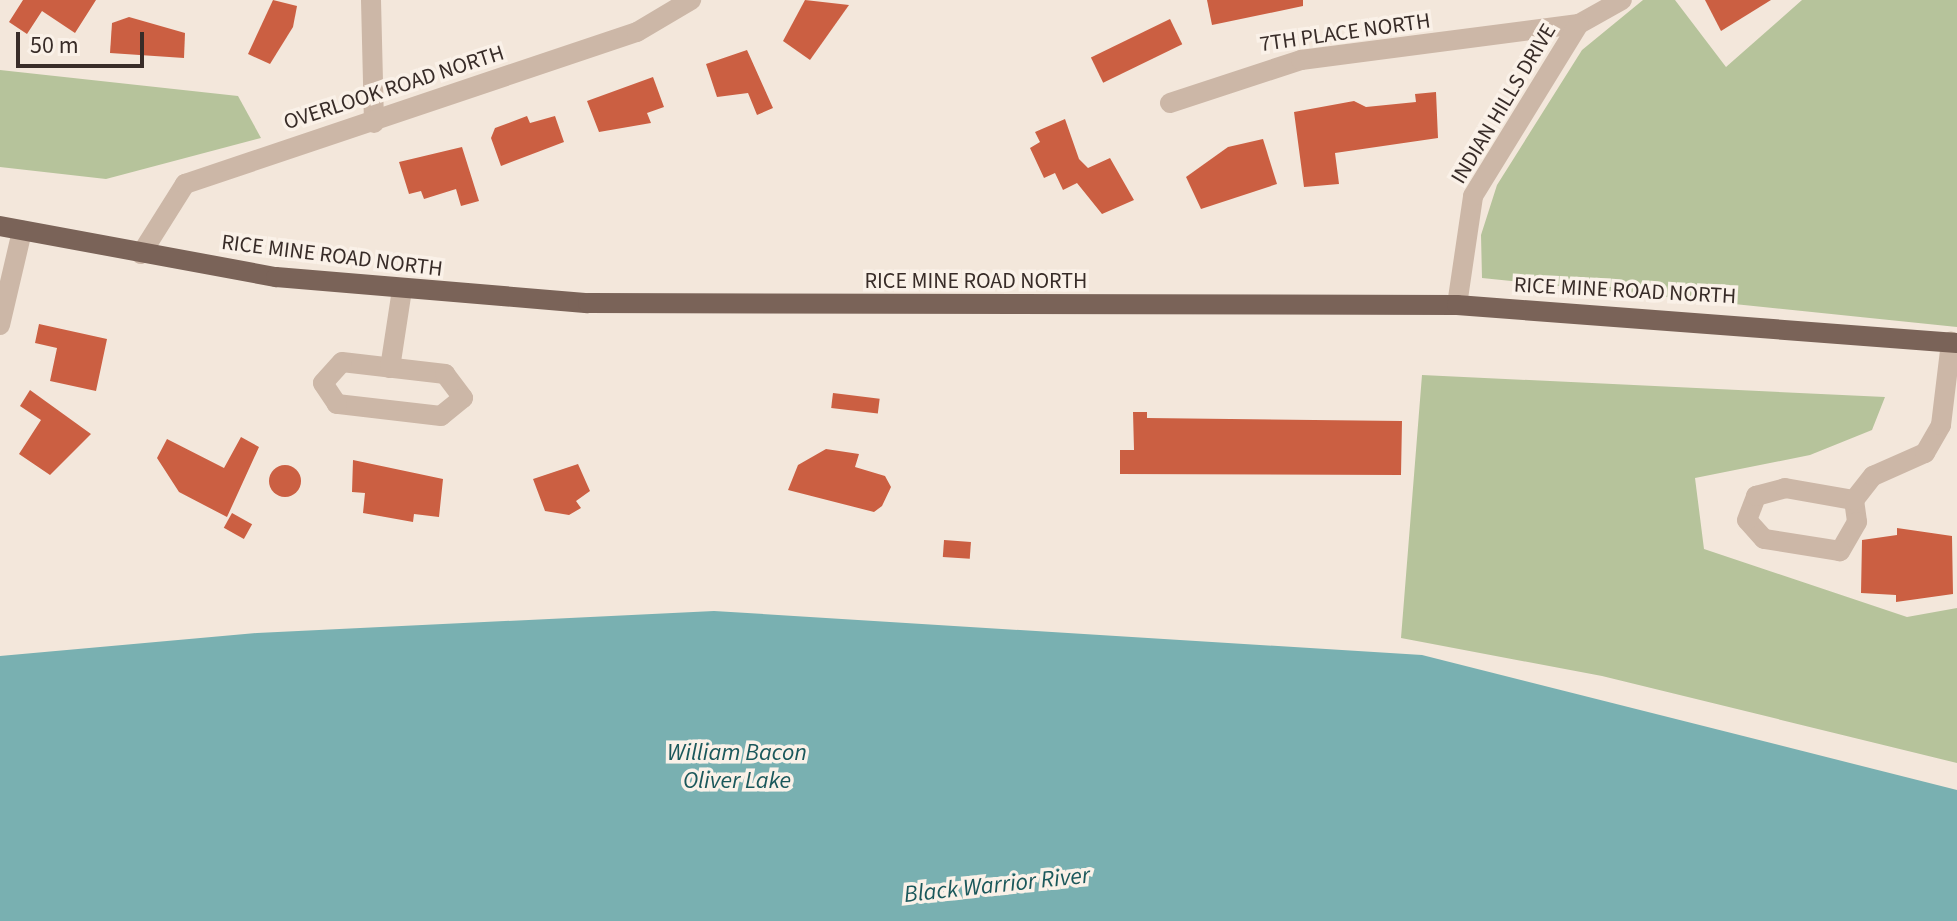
<!DOCTYPE html>
<html>
<head>
<meta charset="utf-8">
<style>
	body { margin:0 }
	#map { position:relative; width:1957px; height:921px; overflow:hidden; background:#f3e7db; font-family:"Source Sans 3",sans-serif }
	div>[style] { position:absolute }
	.green>* { inset:0; background:#b6c39b }
	.water>* { inset:0; background:#79b0b1 }
	.building>* { inset:0; background:#cb5f42; transform-origin:0 0 }
	.round { border-radius:50% }
	.minor>* { height:20px; margin:-10px; padding:0 10px; transform-origin:10px; border-radius:10px; background:#ccb7a7 }
	.major>* { height:20px; margin:-10px; padding:0 10px; transform-origin:10px; border-radius:10px; background:#7a6358 }
	span { translate:-50% -50%; white-space:nowrap; text-align:center; line-height:1.15; -webkit-text-stroke:7px #faf1e8; paint-order:stroke }
	.street-label { font-size:22px; color:#382c28 }
	.water-label { font-size:24px; color:#1b585b; font-style:italic }
	.scale { position:absolute; left:16px; top:32px; width:128px; height:36px; box-sizing:border-box; border:4px solid #382c28; border-top:0; padding-left:10px; font-size:24px; line-height:28px; white-space:nowrap; color:#382c28; -webkit-text-stroke:6px #faf1e8; paint-order:stroke }
</style>
</head>
<body>
<div id="map">
	<div class="green">
		<div style="clip-path:polygon(1643px 0,1675px 0,1726px 67px,1802px 0,1957px 0,1957px 327px,1482px 278px,1481px 235px,1497px 185px,1582px 50px)"></div>
		<div style="clip-path:polygon(0 70px,238px 96px,261px 138px,106px 179px,0 167px)"></div>
		<div style="clip-path:polygon(1422px 375px,1885px 397px,1872px 430px,1810px 455px,1695px 478px,1704px 549px,1907px 617px,1957px 608px,1957px 763px,1602px 676px,1401px 638px)"></div>
	</div>
	<div class="water">
		<div style="clip-path:polygon(714px 611px,1422px 655px,1957px 790px,1957px 921px,0 921px,0 656px,257px 633px)"></div>
	</div>
	<div class="building">
		<div style="clip-path:polygon(23px 0,96px 0,75px 33px,42px 11px,27px 34px,9px 22px)"></div>
		<div style="clip-path:polygon(273px 0,297px 6px,293px 27px,270px 64px,248px 54px)"></div>
		<div style="clip-path:polygon(805px 0,849px 5px,810px 60px,783px 41px)"></div>
		<div style="clip-path:polygon(1207px 0,1303px 0,1303px 6px,1212px 25px)"></div>
		<div style="clip-path:polygon(1705px 0,1771px 0,1721px 31px)"></div>
		<div style="clip-path:polygon(129px 17px,185px 33px,184px 58px,110px 53px,112px 23px)"></div>
		<div style="left:1170px;top:19px;width:28px;height:88px;rotate:64deg"></div>
		<div style="clip-path:polygon(747px 50px,773px 108px,757px 115px,748px 93px,717px 97px,706px 64px)"></div>
		<div style="clip-path:polygon(653px 77px,664px 107px,647px 113px,651px 123px,599px 132px,587px 101px)"></div>
		<div style="clip-path:polygon(1436px 92px,1438px 138px,1335px 153px,1339px 184px,1304px 187px,1294px 112px,1354px 101px,1366px 107px,1416px 102px,1415px 94px)"></div>
		<div style="clip-path:polygon(527px 116px,530px 123px,555px 116px,564px 142px,501px 166px,491px 138px,495px 128px)"></div>
		<div style="clip-path:polygon(1065px 119px,1079px 159px,1088px 168px,1110px 158px,1134px 200px,1102px 214px,1077px 183px,1063px 190px,1055px 173px,1044px 178px,1030px 148px,1040px 142px,1035px 132px)"></div>
		<div style="clip-path:polygon(1263px 139px,1277px 184px,1201px 209px,1186px 177px,1228px 147px)"></div>
		<div style="clip-path:polygon(462px 147px,479px 201px,461px 206px,456px 189px,424px 199px,421px 191px,409px 194px,399px 162px)"></div>
		<div style="clip-path:polygon(39px 324px,107px 339px,96px 391px,50px 381px,57px 348px,35px 343px)"></div>
		<div style="clip-path:polygon(30px 390px,91px 434px,50px 475px,19px 454px,41px 420px,20px 406px)"></div>
		<div style="left:833px;top:393px;width:47px;height:15px;rotate:7deg"></div>
		<div style="clip-path:polygon(1133px 412px,1147px 412px,1147px 418px,1402px 421px,1401px 475px,1120px 474px,1120px 450px,1134px 450px)"></div>
		<div style="clip-path:polygon(241px 437px,259px 447px,227px 517px,179px 492px,157px 458px,167px 439px,224px 468px)"></div>
		<div style="clip-path:polygon(826px 449px,859px 454px,855px 467px,885px 476px,891px 487px,882px 506px,874px 512px,788px 490px,798px 465px)"></div>
		<div style="clip-path:polygon(353px 460px,443px 479px,439px 517px,414px 514px,413px 522px,363px 513px,365px 493px,352px 492px)"></div>
		<div style="clip-path:polygon(578px 464px,590px 491px,576px 501px,581px 508px,569px 515px,545px 511px,533px 479px)"></div>
		<div class="round" style="left:269px;top:465px;width:32px;height:32px"></div>
		<div style="left:232px;top:513px;width:23px;height:17px;rotate:29deg"></div>
		<div style="clip-path:polygon(1897px 528px,1952px 536px,1953px 594px,1896px 602px,1896px 595px,1861px 593px,1862px 540px,1897px 535px)"></div>
		<div style="left:944px;top:540px;width:27px;height:17px;rotate:4deg"></div>
	</div>
	<div class="minor">
		<div style="left:371px;top:0;width:123px;rotate:88.6deg"></div>
		<div style="left:1170px;top:103px;width:138px;rotate:-18.2deg"></div>
		<div style="left:1301px;top:60px;width:280px;rotate:-7.4deg"></div>
		<div style="left:1579px;top:24px;width:49px;rotate:-29.2deg"></div>
		<div style="left:141px;top:254px;width:83px;rotate:-57.8deg"></div>
		<div style="left:185px;top:184px;width:477px;rotate:-18.6deg"></div>
		<div style="left:637px;top:32px;width:63px;rotate:-30.7deg"></div>
		<div style="left:1457px;top:305px;width:110px;rotate:-81.6deg"></div>
		<div style="left:1473px;top:196px;width:202px;rotate:-58.4deg"></div>
		<div style="left:0;top:325px;width:97px;rotate:-76.8deg"></div>
		<div style="left:342px;top:362px;width:104px;rotate:6.6deg"></div>
		<div style="left:445px;top:374px;width:30px;rotate:53deg"></div>
		<div style="left:463px;top:398px;width:28px;rotate:141deg"></div>
		<div style="left:441px;top:416px;width:105px;rotate:-173.4deg"></div>
		<div style="left:337px;top:404px;width:25px;rotate:-124deg"></div>
		<div style="left:323px;top:383px;width:28px;rotate:-48deg"></div>
		<div style="left:390px;top:368px;width:79px;rotate:-81.3deg"></div>
		<div style="left:1854px;top:500px;width:22px;rotate:82deg"></div>
		<div style="left:1857px;top:522px;width:34px;rotate:120deg"></div>
		<div style="left:1840px;top:551px;width:77px;rotate:-171deg"></div>
		<div style="left:1764px;top:539px;width:25px;rotate:-132deg"></div>
		<div style="left:1747px;top:520px;width:26px;rotate:-69deg"></div>
		<div style="left:1756px;top:496px;width:30px;rotate:-15deg"></div>
		<div style="left:1785px;top:488px;width:70px;rotate:9.9deg"></div>
		<div style="left:1854px;top:500px;width:31px;rotate:-52deg"></div>
		<div style="left:1873px;top:476px;width:57px;rotate:-23.9deg"></div>
		<div style="left:1925px;top:453px;width:32px;rotate:-60deg"></div>
		<div style="left:1941px;top:425px;width:84px;rotate:-83.1deg"></div>
	</div>
	<div class="major">
		<div style="left:0;top:226px;width:281px;rotate:10.5deg"></div>
		<div style="left:276px;top:277px;width:313px;rotate:4.8deg"></div>
		<div style="left:588px;top:303px;width:869px;rotate:0.13deg"></div>
		<div style="left:1457px;top:305px;width:501px;rotate:4.35deg"></div>
	</div>
	<div class="street-label">
		<span style="left:1345px;top:33px;rotate:-8deg">7TH PLACE NORTH</span>
		<span style="left:394px;top:88px;rotate:-18deg">OVERLOOK ROAD NORTH</span>
		<span style="left:1504px;top:104px;rotate:-59deg">INDIAN HILLS DRIVE</span>
		<span style="left:332px;top:256px;rotate:7deg">RICE MINE ROAD NORTH</span>
		<span style="left:976px;top:282px">RICE MINE ROAD NORTH</span>
		<span style="left:1625px;top:291px;rotate:3deg">RICE MINE ROAD NORTH</span>
	</div>
	<div class="water-label">
		<span style="left:737px;top:767px">William Bacon<br>Oliver Lake</span>
		<span style="left:997px;top:885px;rotate:-6deg">Black Warrior River</span>
	</div>
	<div class="scale">50 m</div>
</div>
</body>
</html>
